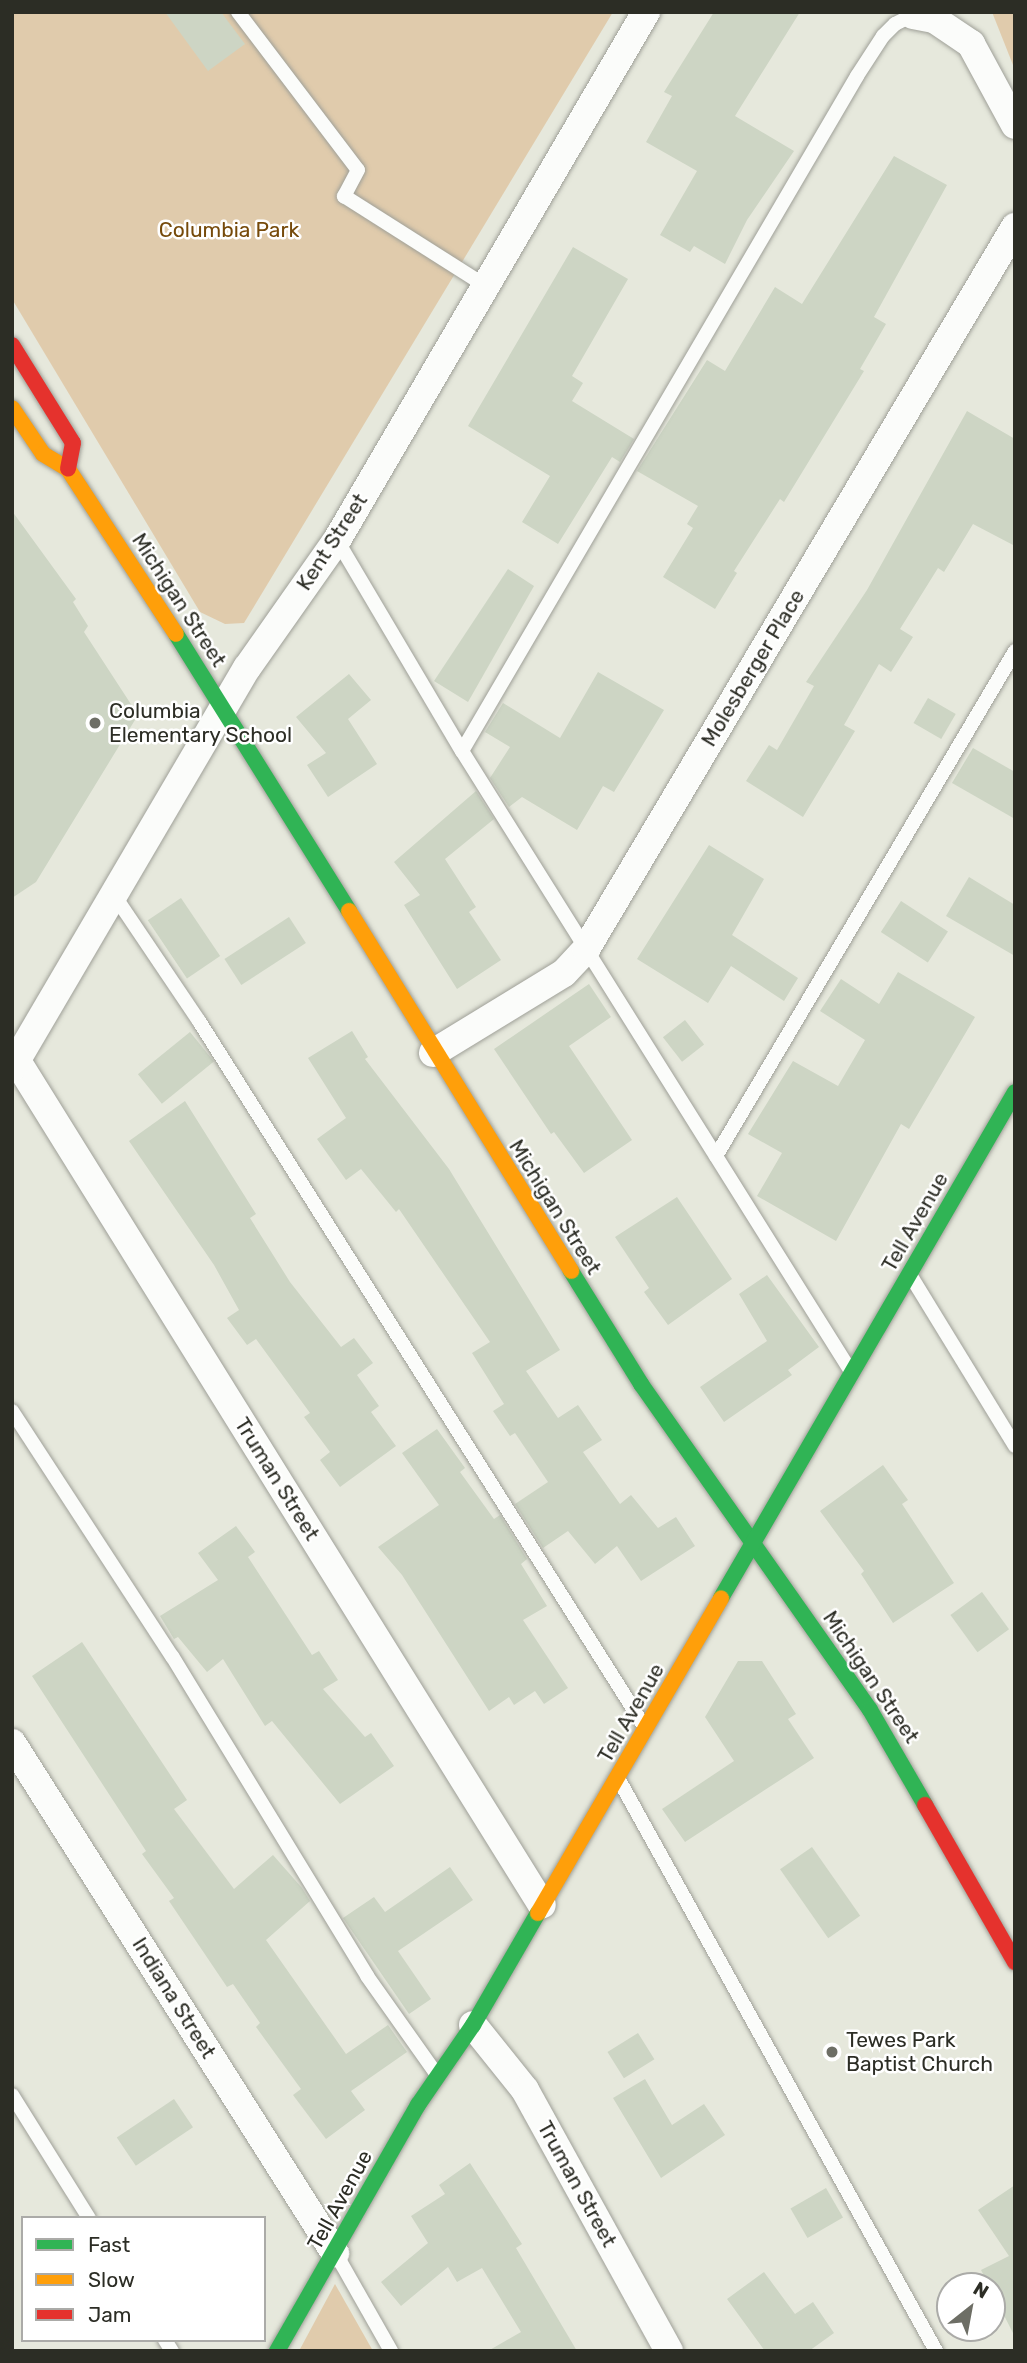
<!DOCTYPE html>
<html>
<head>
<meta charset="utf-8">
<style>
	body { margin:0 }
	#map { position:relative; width:1027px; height:2363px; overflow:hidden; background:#e6e8dc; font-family:Rubik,sans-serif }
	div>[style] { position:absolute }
	.green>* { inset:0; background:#e0cbac }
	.building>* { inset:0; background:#cdd5c4; transform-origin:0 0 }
	.roads { filter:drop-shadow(0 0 2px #9fa098) drop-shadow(0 0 2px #9fa098) }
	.lane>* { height:14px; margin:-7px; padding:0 7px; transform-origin:7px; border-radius:7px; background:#fbfcfa }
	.street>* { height:28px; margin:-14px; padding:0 14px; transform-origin:14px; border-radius:14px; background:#fbfcfa }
	.fast>* { height:16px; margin:-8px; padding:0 8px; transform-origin:8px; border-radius:8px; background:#30b455 }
	.slow>* { height:16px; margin:-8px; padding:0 8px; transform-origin:8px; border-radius:8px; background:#ff9f0a }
	.jam>* { height:16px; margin:-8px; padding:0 8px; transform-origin:8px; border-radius:8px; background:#e5322d }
	.dots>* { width:19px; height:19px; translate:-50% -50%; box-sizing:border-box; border:4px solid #fff; border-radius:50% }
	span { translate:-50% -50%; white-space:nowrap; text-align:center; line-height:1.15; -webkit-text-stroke:5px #fff; paint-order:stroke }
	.park-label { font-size:21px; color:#764a0a }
	.street-label { font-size:21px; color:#2c2d25 }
	.poi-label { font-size:21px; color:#2c2d25 }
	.left { translate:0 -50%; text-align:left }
	.frame { position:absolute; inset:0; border:14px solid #2c2d25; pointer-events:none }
	.legend { position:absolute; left:21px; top:2216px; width:245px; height:126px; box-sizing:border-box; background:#fff; border:2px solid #ababa8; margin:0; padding:9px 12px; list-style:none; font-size:21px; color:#2c2d25 }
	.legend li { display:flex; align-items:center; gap:14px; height:35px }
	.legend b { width:35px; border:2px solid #ababa8 }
	.north { position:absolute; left:936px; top:2272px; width:70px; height:70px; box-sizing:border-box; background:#fff; border:2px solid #ababa8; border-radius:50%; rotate:31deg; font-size:19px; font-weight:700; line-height:28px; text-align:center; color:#2c2d25 }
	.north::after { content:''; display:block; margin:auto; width:24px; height:32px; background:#6d6e65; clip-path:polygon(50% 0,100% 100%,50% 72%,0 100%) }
</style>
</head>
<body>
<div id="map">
	<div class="green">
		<div style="clip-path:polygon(12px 12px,613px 12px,244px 623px,225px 624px,200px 612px,12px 299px)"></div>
		<div style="clip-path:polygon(992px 12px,1015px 12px,1015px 70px)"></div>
		<div style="clip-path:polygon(335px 2284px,373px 2351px,299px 2351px)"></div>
	</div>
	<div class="building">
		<div style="clip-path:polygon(165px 12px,221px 12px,245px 44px,208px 71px)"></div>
		<div style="clip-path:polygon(714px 12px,800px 12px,735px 116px,794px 151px,747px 220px,725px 264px,694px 246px,690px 252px,660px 235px,697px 171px,646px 142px,672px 96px,664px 92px)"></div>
		<div style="clip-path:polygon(894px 156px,947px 185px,874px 317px,886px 324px,860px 369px,864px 371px,784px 502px,780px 499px,734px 571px,737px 573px,715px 609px,663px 577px,693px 528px,687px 524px,698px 506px,637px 471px,707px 360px,725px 371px,775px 287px,802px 304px)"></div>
		<div style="clip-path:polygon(573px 247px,628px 279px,572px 376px,583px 383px,572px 401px,634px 439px,620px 462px,612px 457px,558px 544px,522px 522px,550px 476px,468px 426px)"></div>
		<div style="clip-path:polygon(967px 411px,1015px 439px,1015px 546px,973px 524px,944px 572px,938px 568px,900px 629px,913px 637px,891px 672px,879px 664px,844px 725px,855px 731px,803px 817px,746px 781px,769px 745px,777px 750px,814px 686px,806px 682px,867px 590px)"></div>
		<div style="clip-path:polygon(12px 511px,76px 599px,73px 602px,88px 626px,84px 632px,138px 715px,36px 882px,12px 898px)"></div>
		<div style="clip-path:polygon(508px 569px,534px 586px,468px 702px,434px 681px)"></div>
		<div style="clip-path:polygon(598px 672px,664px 710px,614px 792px,603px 786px,577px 830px,522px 797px,509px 807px,490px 778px,510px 747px,485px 732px,503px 703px,560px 738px)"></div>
		<div style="clip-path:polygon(349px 674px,371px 700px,348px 719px,377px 764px,328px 797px,307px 765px,326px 753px,296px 717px)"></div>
		<div style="left:928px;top:698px;width:32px;height:29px;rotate:30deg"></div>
		<div style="clip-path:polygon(973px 748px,1015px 772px,1015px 819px,952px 783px)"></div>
		<div style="clip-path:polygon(476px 791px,494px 819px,445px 859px,476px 907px,469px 912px,501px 960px,457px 989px,404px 905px,420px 895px,394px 862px)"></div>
		<div style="clip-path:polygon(709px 845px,764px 879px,732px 935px,798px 978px,784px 1001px,731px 966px,708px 1003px,637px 959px)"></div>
		<div style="clip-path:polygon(969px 877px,1015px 905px,1015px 956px,946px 916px)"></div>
		<div style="left:181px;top:898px;width:70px;height:40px;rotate:56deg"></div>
		<div style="left:901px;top:901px;width:56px;height:37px;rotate:33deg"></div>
		<div style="left:289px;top:917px;width:31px;height:77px;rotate:57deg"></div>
		<div style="clip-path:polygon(898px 972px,975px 1017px,909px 1129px,901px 1124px,836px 1241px,757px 1196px,782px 1153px,748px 1134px,793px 1061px,838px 1086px,865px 1040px,820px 1011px,841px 979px,879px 1004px)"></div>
		<div style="clip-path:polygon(589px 984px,611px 1017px,569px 1046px,632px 1140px,584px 1173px,554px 1132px,551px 1134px,494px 1049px)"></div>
		<div style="left:685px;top:1020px;width:31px;height:28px;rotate:52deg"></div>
		<div style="clip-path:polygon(352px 1031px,368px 1057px,365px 1059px,449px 1169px,560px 1350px,526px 1371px,558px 1418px,578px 1405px,602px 1440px,583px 1452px,620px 1504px,631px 1495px,658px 1528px,676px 1517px,695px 1546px,641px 1581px,617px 1546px,595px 1564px,568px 1531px,543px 1548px,515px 1504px,548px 1482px,515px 1433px,510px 1436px,493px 1411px,504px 1404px,472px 1353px,490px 1342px,399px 1209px,396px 1212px,361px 1169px,346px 1180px,317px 1139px,346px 1118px,308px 1058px)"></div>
		<div style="left:190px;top:1032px;width:38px;height:67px;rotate:51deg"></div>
		<div style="clip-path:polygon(185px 1101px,256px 1214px,250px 1218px,290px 1282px,341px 1347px,354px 1338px,373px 1363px,357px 1375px,379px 1406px,371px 1412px,396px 1446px,340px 1487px,320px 1460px,330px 1452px,304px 1417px,310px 1413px,256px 1339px,247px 1345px,227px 1318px,239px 1310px,214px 1265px,129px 1141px)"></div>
		<div style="clip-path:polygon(677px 1197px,732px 1279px,668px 1325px,644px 1292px,649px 1288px,615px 1237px)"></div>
		<div style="clip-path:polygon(767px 1275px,819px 1347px,788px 1370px,792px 1375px,724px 1422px,700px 1387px,767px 1341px,739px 1294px)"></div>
		<div style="clip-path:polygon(437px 1429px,465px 1468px,460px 1472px,494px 1519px,500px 1515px,527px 1559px,521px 1564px,547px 1606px,523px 1620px,568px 1688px,544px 1704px,535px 1691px,514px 1705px,509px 1697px,489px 1711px,402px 1575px,378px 1547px,439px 1505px,402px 1453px)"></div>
		<div style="clip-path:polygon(883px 1465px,908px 1500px,902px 1504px,954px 1583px,893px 1623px,861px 1574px,864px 1571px,820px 1511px)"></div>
		<div style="clip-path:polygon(236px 1526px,255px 1552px,248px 1557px,312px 1655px,319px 1651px,338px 1680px,323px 1689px,365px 1737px,371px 1733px,394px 1766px,340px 1804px,272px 1721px,265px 1726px,223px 1659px,207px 1672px,178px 1637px,174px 1639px,160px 1616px,218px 1580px,198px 1553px)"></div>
		<div style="left:982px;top:1592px;width:46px;height:39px;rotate:54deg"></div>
		<div style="clip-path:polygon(82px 1642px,187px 1800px,174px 1809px,234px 1889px,273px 1855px,302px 1888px,310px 1901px,266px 1940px,346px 2054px,388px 2025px,407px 2052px,351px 2091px,365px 2110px,326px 2139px,293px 2095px,301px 2089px,256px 2027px,260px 2023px,233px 1984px,227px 1987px,169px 1901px,174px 1898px,142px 1854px,146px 1851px,32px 1676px)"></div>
		<div style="clip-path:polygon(738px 1661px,762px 1661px,796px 1714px,788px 1719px,814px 1758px,685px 1842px,662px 1809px,734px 1761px,705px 1717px)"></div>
		<div style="left:812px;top:1847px;width:84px;height:39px;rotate:55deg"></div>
		<div style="clip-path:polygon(450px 1867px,473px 1900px,398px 1951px,431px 1999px,409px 2014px,343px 1918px,374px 1897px,385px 1912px)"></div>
		<div style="left:638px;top:2033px;width:31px;height:36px;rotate:58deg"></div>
		<div style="clip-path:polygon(645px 2079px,672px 2125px,704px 2104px,725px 2135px,661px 2178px,613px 2098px)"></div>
		<div style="left:174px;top:2099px;width:34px;height:69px;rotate:56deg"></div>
		<div style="clip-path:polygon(470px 2163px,522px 2244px,516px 2248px,577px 2351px,488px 2351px,521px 2332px,482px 2268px,457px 2282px,448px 2267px,401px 2306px,381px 2282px,428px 2243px,411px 2216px,445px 2194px,439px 2185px)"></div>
		<div style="clip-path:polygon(1015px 2185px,1015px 2337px,981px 2270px,1009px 2256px,978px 2210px)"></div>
		<div style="left:826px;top:2188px;width:34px;height:41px;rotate:60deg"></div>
		<div style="clip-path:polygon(764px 2272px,795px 2314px,813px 2302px,834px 2333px,809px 2351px,765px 2351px,727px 2299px)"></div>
	</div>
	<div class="roads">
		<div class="lane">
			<div style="left:238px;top:12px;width:198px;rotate:52.8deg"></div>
			<div style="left:358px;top:170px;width:30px;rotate:118deg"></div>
			<div style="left:344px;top:196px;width:168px;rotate:32.4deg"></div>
			<div style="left:337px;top:540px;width:245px;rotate:59.4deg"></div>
			<div style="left:462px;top:751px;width:731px;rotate:57.92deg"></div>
			<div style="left:462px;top:751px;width:782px;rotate:-59.66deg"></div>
			<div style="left:857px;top:76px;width:48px;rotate:-57deg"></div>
			<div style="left:883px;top:36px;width:17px;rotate:-45deg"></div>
			<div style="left:895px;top:24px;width:20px;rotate:-27deg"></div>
			<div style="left:114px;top:895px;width:152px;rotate:56deg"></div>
			<div style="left:199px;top:1021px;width:834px;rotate:57.74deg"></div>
			<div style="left:716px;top:1156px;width:587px;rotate:-59.37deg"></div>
			<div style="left:912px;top:1278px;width:197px;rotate:58.5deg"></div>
			<div style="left:12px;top:1411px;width:293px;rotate:56.9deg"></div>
			<div style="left:172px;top:1656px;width:375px;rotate:58.6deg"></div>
			<div style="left:367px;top:1976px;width:121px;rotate:54.7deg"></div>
			<div style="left:619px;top:1780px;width:653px;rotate:60.96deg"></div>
			<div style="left:12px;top:2095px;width:145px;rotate:58deg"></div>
			<div style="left:336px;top:2254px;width:112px;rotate:60.4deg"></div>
			<div style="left:165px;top:2340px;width:13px;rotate:58deg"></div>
		</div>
		<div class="street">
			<div style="left:913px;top:15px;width:21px;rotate:11deg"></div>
			<div style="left:934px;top:19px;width:45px;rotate:34deg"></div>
			<div style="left:971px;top:44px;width:92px;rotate:61.5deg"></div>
			<div style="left:12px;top:1053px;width:1003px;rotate:58.12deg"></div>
			<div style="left:433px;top:1053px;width:153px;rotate:-31.4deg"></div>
			<div style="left:564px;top:973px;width:33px;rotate:-47deg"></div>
			<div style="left:586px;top:949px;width:840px;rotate:-59.28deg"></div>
			<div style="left:12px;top:1068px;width:464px;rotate:-59.6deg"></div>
			<div style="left:247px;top:668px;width:156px;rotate:-54.9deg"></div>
			<div style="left:337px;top:540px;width:612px;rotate:-59.66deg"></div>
			<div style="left:12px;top:1743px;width:604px;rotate:57.65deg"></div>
			<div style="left:473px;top:2025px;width:83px;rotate:51.3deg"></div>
			<div style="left:525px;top:2090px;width:298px;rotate:61.1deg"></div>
		</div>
		<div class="fast">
			<div style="left:176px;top:634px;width:327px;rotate:58deg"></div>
			<div style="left:571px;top:1271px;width:133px;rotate:58.2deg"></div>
			<div style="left:641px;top:1384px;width:398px;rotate:54.9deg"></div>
			<div style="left:870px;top:1710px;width:110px;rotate:59.9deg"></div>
			<div style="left:721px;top:1598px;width:585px;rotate:-59.84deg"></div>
			<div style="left:277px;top:2351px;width:284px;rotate:-60.2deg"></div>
			<div style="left:418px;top:2105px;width:97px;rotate:-55.5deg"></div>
			<div style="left:473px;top:2025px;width:129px;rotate:-59.9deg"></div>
		</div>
		<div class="slow">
			<div style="left:12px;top:408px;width:55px;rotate:56deg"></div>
			<div style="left:43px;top:454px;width:29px;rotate:31deg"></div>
			<div style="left:68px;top:469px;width:197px;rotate:56.8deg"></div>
			<div style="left:349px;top:911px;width:423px;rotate:58.3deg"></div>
			<div style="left:538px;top:1913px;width:364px;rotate:-59.8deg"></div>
		</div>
		<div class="jam">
			<div style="left:12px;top:345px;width:115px;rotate:58.1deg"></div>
			<div style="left:73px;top:443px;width:26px;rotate:101deg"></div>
			<div style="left:925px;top:1805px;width:181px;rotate:60.2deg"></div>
		</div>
	</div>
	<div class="dots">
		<div style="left:95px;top:723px;background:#6d6e65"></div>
		<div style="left:832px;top:2052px;background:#6d6e65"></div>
	</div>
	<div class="park-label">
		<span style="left:229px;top:230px">Columbia Park</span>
	</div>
	<div class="street-label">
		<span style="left:332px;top:542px;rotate:-57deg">Kent Street</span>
		<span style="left:179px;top:600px;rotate:57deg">Michigan Street</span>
		<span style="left:753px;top:668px;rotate:-59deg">Molesberger Place</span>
		<span style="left:555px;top:1207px;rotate:58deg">Michigan Street</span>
		<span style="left:915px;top:1222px;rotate:-60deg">Tell Avenue</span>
		<span style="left:277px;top:1479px;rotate:58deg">Truman Street</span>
		<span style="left:871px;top:1677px;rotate:56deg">Michigan Street</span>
		<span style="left:631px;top:1713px;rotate:-60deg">Tell Avenue</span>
		<span style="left:174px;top:1998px;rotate:58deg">Indiana Street</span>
		<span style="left:577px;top:2184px;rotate:61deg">Truman Street</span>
		<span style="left:340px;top:2200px;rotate:-61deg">Tell Avenue</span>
	</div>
	<div class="poi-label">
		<span class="left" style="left:109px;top:723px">Columbia<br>Elementary School</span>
		<span class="left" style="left:846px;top:2052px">Tewes Park<br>Baptist Church</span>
	</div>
	<div class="frame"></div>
	<ul class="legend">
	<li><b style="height:9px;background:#30b455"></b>Fast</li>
	<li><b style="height:9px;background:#ff9f0a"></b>Slow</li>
	<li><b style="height:9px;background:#e5322d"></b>Jam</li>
	</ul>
	<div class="north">N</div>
</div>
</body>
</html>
